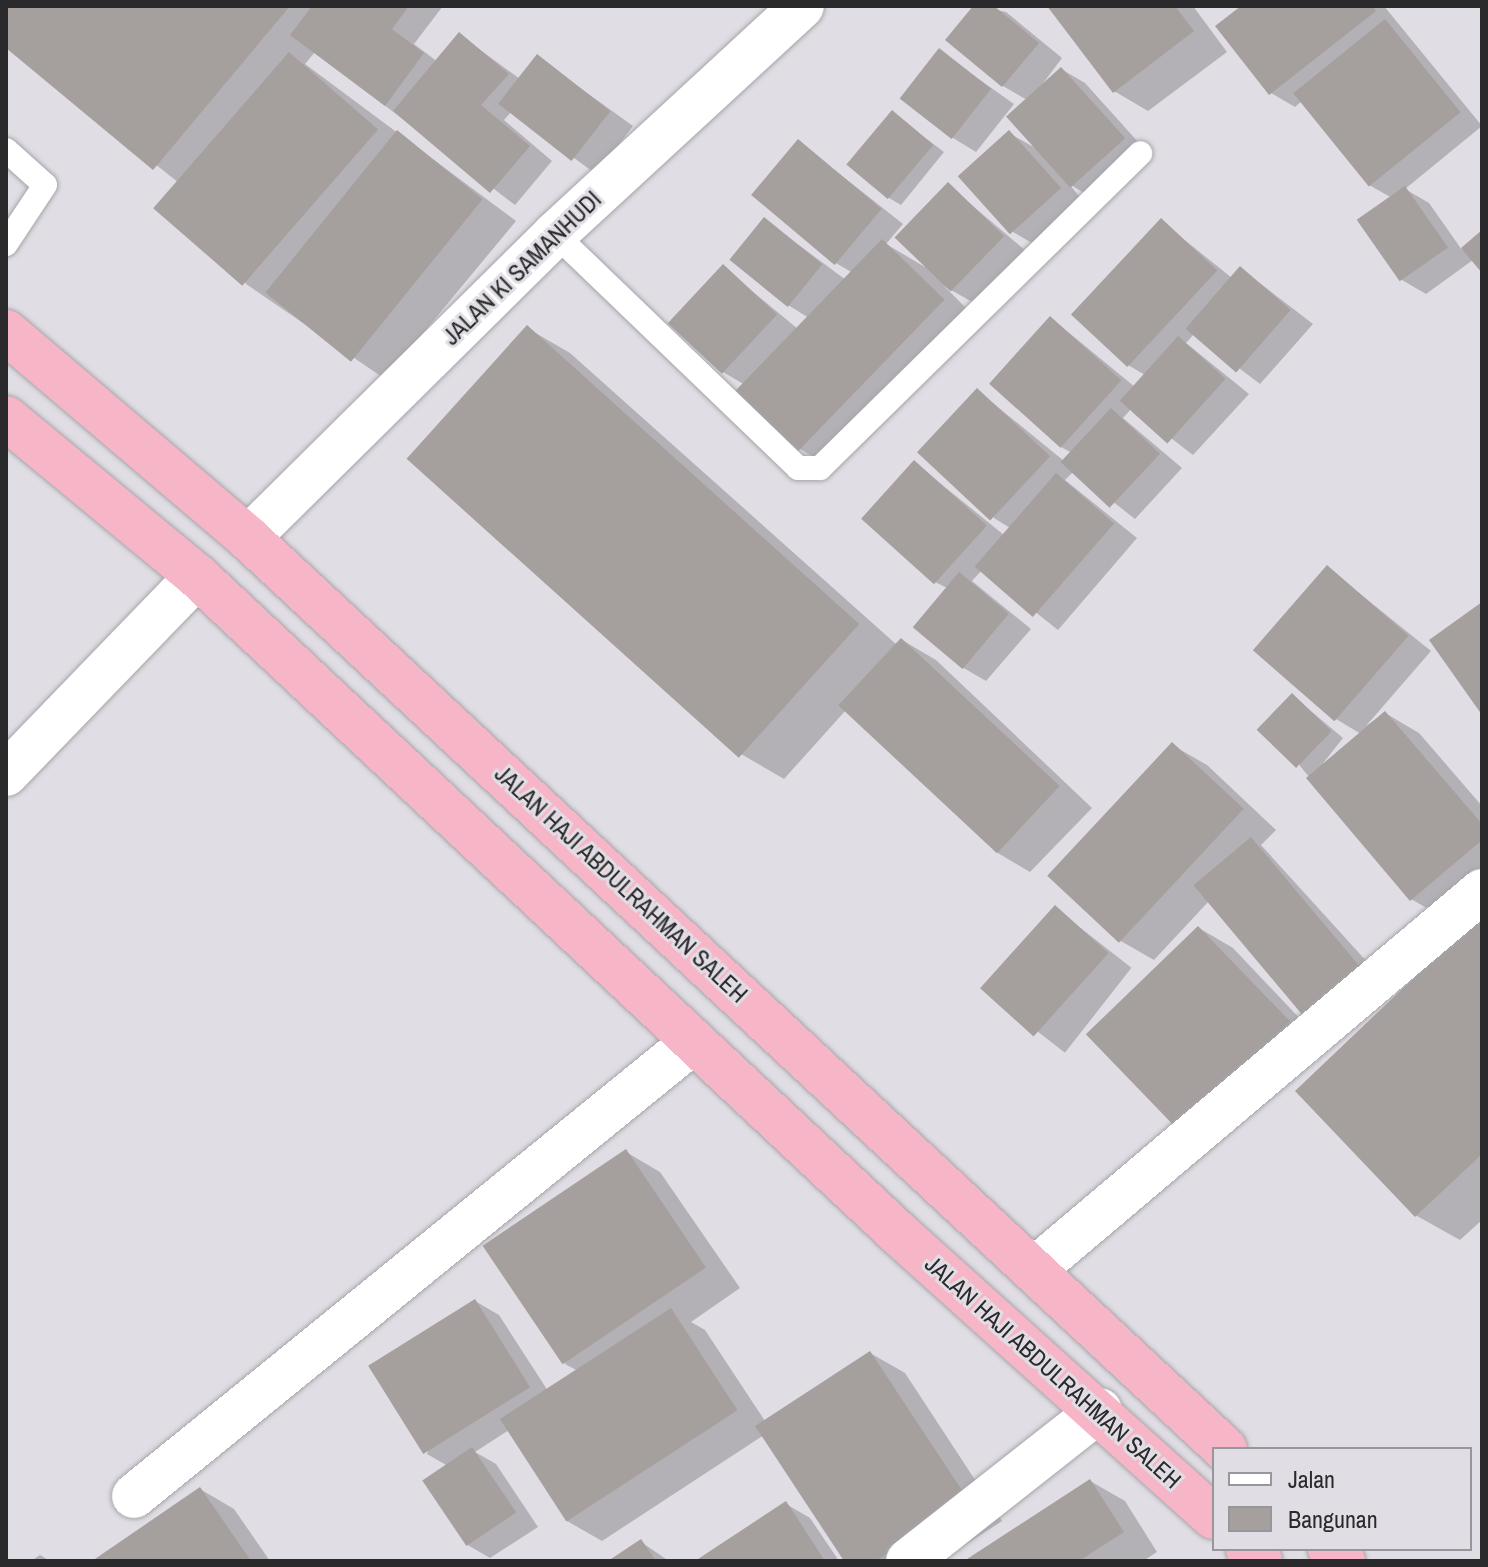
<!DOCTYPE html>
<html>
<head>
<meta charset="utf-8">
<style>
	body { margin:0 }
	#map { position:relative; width:1488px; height:1567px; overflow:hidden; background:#e0dee4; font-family:"Archivo Narrow",sans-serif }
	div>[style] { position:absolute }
	.shadow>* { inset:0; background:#0003; transform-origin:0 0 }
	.building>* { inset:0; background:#a59f9e; transform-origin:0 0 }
	.roads { filter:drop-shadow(0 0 2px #a6a4a9) drop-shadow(0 0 2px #a6a4a9) }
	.service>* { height:24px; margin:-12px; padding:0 12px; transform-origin:12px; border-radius:12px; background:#fff }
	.minor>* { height:44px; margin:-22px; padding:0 22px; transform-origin:22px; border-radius:22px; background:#fff }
	.trunk>* { height:44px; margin:-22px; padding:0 22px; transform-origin:22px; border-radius:22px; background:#f7b6c8 }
	span { translate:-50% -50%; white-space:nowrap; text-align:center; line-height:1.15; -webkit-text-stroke:6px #e0dee4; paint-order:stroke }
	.street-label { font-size:24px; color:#2a292b }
	.frame { position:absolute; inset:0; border:8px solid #2a292b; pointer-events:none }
	.legend { position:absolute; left:1212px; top:1447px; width:260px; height:104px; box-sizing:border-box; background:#e0dee4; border:2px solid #97969a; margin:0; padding:10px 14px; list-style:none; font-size:24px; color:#2a292b }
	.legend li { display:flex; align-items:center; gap:16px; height:40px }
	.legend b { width:40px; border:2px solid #97969a }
</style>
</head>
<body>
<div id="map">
	<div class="shadow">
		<div style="clip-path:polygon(6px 6px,443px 6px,414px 44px,438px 62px,460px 35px,520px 79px,537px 57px,633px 126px,596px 174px,511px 112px,504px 120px,552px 161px,515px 205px,315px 52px,305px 64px,516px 221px,385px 379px,246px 284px,179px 183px,6px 46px)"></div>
		<div style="clip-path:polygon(976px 6px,1006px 12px,1062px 58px,1038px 90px,1061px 69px,1085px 83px,1148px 153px,1096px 200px,1069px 184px,1084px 202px,1037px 246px,1013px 232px,1009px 133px,1037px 149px,1027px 100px,1003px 86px)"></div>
		<div style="clip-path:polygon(1050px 6px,1193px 6px,1227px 52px,1148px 111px,1114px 91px)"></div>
		<div style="clip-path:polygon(1244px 6px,1384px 6px,1482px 126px,1405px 189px,1429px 203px,1462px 250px,1482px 233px,1482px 270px,1473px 260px,1426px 294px,1402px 280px,1392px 198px,1369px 185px,1302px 101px,1295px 107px,1271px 93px)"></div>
		<div style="clip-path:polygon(939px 51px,1014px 104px,976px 152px,953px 138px)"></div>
		<div style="clip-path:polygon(892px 113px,944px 152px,901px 205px,889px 198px)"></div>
		<div style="clip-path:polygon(798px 141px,903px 224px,886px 244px,925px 267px,948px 185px,1026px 251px,974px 303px,944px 286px,978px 320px,835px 469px,800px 449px,739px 391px,745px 385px,723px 372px,723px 267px,798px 329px,809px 318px,788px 305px,765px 220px,846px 280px,853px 273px,834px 262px)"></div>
		<div style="clip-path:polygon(1161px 221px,1232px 278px,1240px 268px,1313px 324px,1260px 384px,1194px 334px,1186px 343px,1249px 394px,1193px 455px,1132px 408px,1123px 418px,1182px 468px,1135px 519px,1074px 471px,1065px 480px,1137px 538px,1058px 630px,982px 570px,972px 581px,1031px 629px,986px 681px,962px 667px,947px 588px,935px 582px,914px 462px,1004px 535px,1010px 528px,994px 518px,977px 390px,1064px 461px,1072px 453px,1061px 447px,1051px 318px,1135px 387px,1145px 375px,1128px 365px)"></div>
		<div style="clip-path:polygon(527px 328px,570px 353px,897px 645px,902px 640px,936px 660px,1092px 808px,1030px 872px,996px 852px,846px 710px,784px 779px,741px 754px)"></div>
		<div style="clip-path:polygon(1328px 568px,1431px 651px,1366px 726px,1385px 713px,1419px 733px,1482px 806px,1482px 889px,1446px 919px,1411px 899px,1300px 766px,1293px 696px,1343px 738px,1317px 771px,1361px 734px,1336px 719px)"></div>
		<div style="clip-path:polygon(1172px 745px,1207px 765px,1276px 830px,1261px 845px,1389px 986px,1209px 901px,1154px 960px,1119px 940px)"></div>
		<div style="left:1055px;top:908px;width:97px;height:108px;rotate:38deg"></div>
		<div style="clip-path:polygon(1482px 916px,1482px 1220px,1460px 1240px,1417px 1216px,1298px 1091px)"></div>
		<div style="clip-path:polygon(1199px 928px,1233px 948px,1323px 1043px,1213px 1148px,1178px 1128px)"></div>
		<div style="clip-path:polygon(626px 1152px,660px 1172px,740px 1288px,691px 1322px,705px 1330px,765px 1421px,870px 1353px,905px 1373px,1002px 1521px,940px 1561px,847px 1561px,764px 1435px,602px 1541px,567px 1521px,509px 1430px,475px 1452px,496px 1464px,538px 1527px,490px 1558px,466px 1544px,448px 1466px,427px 1454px,475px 1301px,499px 1315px,548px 1391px,578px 1371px,565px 1364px)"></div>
		<div style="clip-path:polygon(1090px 1481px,1125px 1501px,1157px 1552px,1143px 1561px,967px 1561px)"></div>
		<div style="clip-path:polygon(200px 1489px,234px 1509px,270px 1561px,96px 1561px)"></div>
		<div style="clip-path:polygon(786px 1504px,810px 1518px,839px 1561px,698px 1561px)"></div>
		<div style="clip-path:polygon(641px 1542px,669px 1561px,612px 1561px)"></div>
		<div style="clip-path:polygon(40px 1555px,50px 1561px,31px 1561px)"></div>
	</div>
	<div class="building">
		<div style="clip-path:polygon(6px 6px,290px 6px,153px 170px,6px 48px)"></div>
		<div style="clip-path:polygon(312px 6px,409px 6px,392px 29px,424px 53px,385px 106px,290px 35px)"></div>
		<div style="clip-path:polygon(973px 6px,994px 6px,1039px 43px,1002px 87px,945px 40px)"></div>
		<div style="clip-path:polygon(1047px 6px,1175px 6px,1194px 31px,1113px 93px)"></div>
		<div style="clip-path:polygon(1241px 6px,1373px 6px,1376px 11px,1269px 95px,1215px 26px)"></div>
		<div style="left:1385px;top:19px;width:120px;height:118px;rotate:51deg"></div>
		<div style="clip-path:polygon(459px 32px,509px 74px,481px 105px,530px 146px,490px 193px,393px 111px)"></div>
		<div style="left:939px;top:48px;width:66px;height:64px;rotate:38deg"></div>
		<div style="left:289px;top:52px;width:118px;height:207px;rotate:41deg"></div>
		<div style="left:537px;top:54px;width:93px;height:63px;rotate:38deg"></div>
		<div style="left:1061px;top:67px;width:96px;height:74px;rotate:48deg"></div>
		<div style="left:892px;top:110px;width:54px;height:71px;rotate:40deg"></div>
		<div style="left:397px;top:130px;width:110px;height:209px;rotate:39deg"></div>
		<div style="left:1009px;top:130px;width:78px;height:69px;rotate:48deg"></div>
		<div style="left:798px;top:139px;width:109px;height:73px;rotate:40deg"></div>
		<div style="left:948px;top:182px;width:78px;height:77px;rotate:44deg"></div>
		<div style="left:1405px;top:186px;width:75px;height:59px;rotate:55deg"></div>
		<div style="left:764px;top:217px;width:75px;height:55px;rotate:39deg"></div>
		<div style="left:1161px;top:218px;width:77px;height:132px;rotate:43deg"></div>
		<div style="clip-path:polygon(1482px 230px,1482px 273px,1461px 248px)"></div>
		<div style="left:882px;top:239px;width:87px;height:211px;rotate:44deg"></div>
		<div style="left:723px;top:264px;width:74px;height:81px;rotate:43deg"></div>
		<div style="left:1240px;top:266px;width:67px;height:83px;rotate:41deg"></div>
		<div style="left:1050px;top:316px;width:96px;height:91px;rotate:42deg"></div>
		<div style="left:527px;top:325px;width:447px;height:180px;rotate:42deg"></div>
		<div style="left:1178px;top:336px;width:64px;height:87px;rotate:42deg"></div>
		<div style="left:977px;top:388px;width:100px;height:88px;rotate:43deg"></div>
		<div style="left:1111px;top:408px;width:67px;height:74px;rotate:43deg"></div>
		<div style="left:914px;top:460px;width:98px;height:79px;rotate:42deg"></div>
		<div style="left:1056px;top:473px;width:77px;height:124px;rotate:41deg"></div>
		<div style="left:1327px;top:565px;width:108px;height:113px;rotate:41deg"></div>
		<div style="left:959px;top:572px;width:65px;height:72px;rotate:40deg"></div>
		<div style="clip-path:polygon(1482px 602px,1482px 715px,1429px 640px)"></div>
		<div style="left:901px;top:638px;width:217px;height:92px;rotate:43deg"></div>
		<div style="left:1292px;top:693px;width:55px;height:51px;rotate:44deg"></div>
		<div style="clip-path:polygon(1385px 711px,1482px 824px,1482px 840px,1410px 901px,1306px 778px)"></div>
		<div style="left:1172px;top:742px;width:98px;height:183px;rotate:43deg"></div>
		<div style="left:1251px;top:837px;width:177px;height:75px;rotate:50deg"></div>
		<div style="left:1055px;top:905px;width:72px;height:112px;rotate:42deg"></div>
		<div style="clip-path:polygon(1482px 913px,1482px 1154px,1415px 1217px,1295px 1091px)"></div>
		<div style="left:1198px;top:926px;width:133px;height:156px;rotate:46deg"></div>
		<div style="left:626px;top:1149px;width:143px;height:173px;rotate:56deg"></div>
		<div style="left:475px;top:1299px;width:104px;height:126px;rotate:58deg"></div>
		<div style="left:671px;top:1308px;width:122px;height:204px;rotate:57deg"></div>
		<div style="clip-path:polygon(870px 1351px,969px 1501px,876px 1561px,844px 1561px,755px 1426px)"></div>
		<div style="left:472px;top:1447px;width:79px;height:60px;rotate:56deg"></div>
		<div style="clip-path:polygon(1090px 1479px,1124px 1532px,1079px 1561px,964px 1561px)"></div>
		<div style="clip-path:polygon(200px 1487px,251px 1561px,92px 1561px)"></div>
		<div style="clip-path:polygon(786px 1501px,825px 1561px,695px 1561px)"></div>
		<div style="clip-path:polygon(641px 1539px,656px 1561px,608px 1561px)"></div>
	</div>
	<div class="roads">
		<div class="service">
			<div style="left:6px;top:150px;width:52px;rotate:41.9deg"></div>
			<div style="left:45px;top:185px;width:71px;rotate:123.5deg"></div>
			<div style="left:555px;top:234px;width:337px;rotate:43.9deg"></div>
			<div style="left:798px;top:468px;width:22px"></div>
			<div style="left:820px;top:468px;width:449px;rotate:-44.5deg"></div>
		</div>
		<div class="minor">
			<div style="left:248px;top:538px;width:432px;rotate:-44.7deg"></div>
			<div style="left:555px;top:234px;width:336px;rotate:-42.7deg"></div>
			<div style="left:6px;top:774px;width:275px;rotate:-46deg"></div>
			<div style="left:1036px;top:1268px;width:584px;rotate:-40.21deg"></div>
			<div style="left:134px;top:1496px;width:720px;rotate:-39.08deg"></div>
			<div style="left:908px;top:1561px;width:244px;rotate:-38.2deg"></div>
		</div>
		<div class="trunk">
			<div style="left:6px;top:332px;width:318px;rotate:40.4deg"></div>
			<div style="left:248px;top:538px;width:1336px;rotate:43deg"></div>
			<div style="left:6px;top:418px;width:248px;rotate:39.6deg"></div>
			<div style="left:197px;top:576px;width:959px;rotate:43.14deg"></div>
			<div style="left:897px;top:1232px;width:426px;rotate:42deg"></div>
			<div style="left:1248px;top:1549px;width:17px;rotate:45deg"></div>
			<div style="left:1330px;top:1549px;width:18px;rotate:43deg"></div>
		</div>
	</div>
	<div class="street-label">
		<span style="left:522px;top:268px;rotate:-44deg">JALAN KI SAMANHUDI</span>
		<span style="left:621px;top:884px;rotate:43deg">JALAN HAJI ABDULRAHMAN SALEH</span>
		<span style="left:1053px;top:1372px;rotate:42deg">JALAN HAJI ABDULRAHMAN SALEH</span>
	</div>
	<div class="frame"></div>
	<ul class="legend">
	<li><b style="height:10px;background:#fff"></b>Jalan</li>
	<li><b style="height:22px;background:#a59f9e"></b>Bangunan</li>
	</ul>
</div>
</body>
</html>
